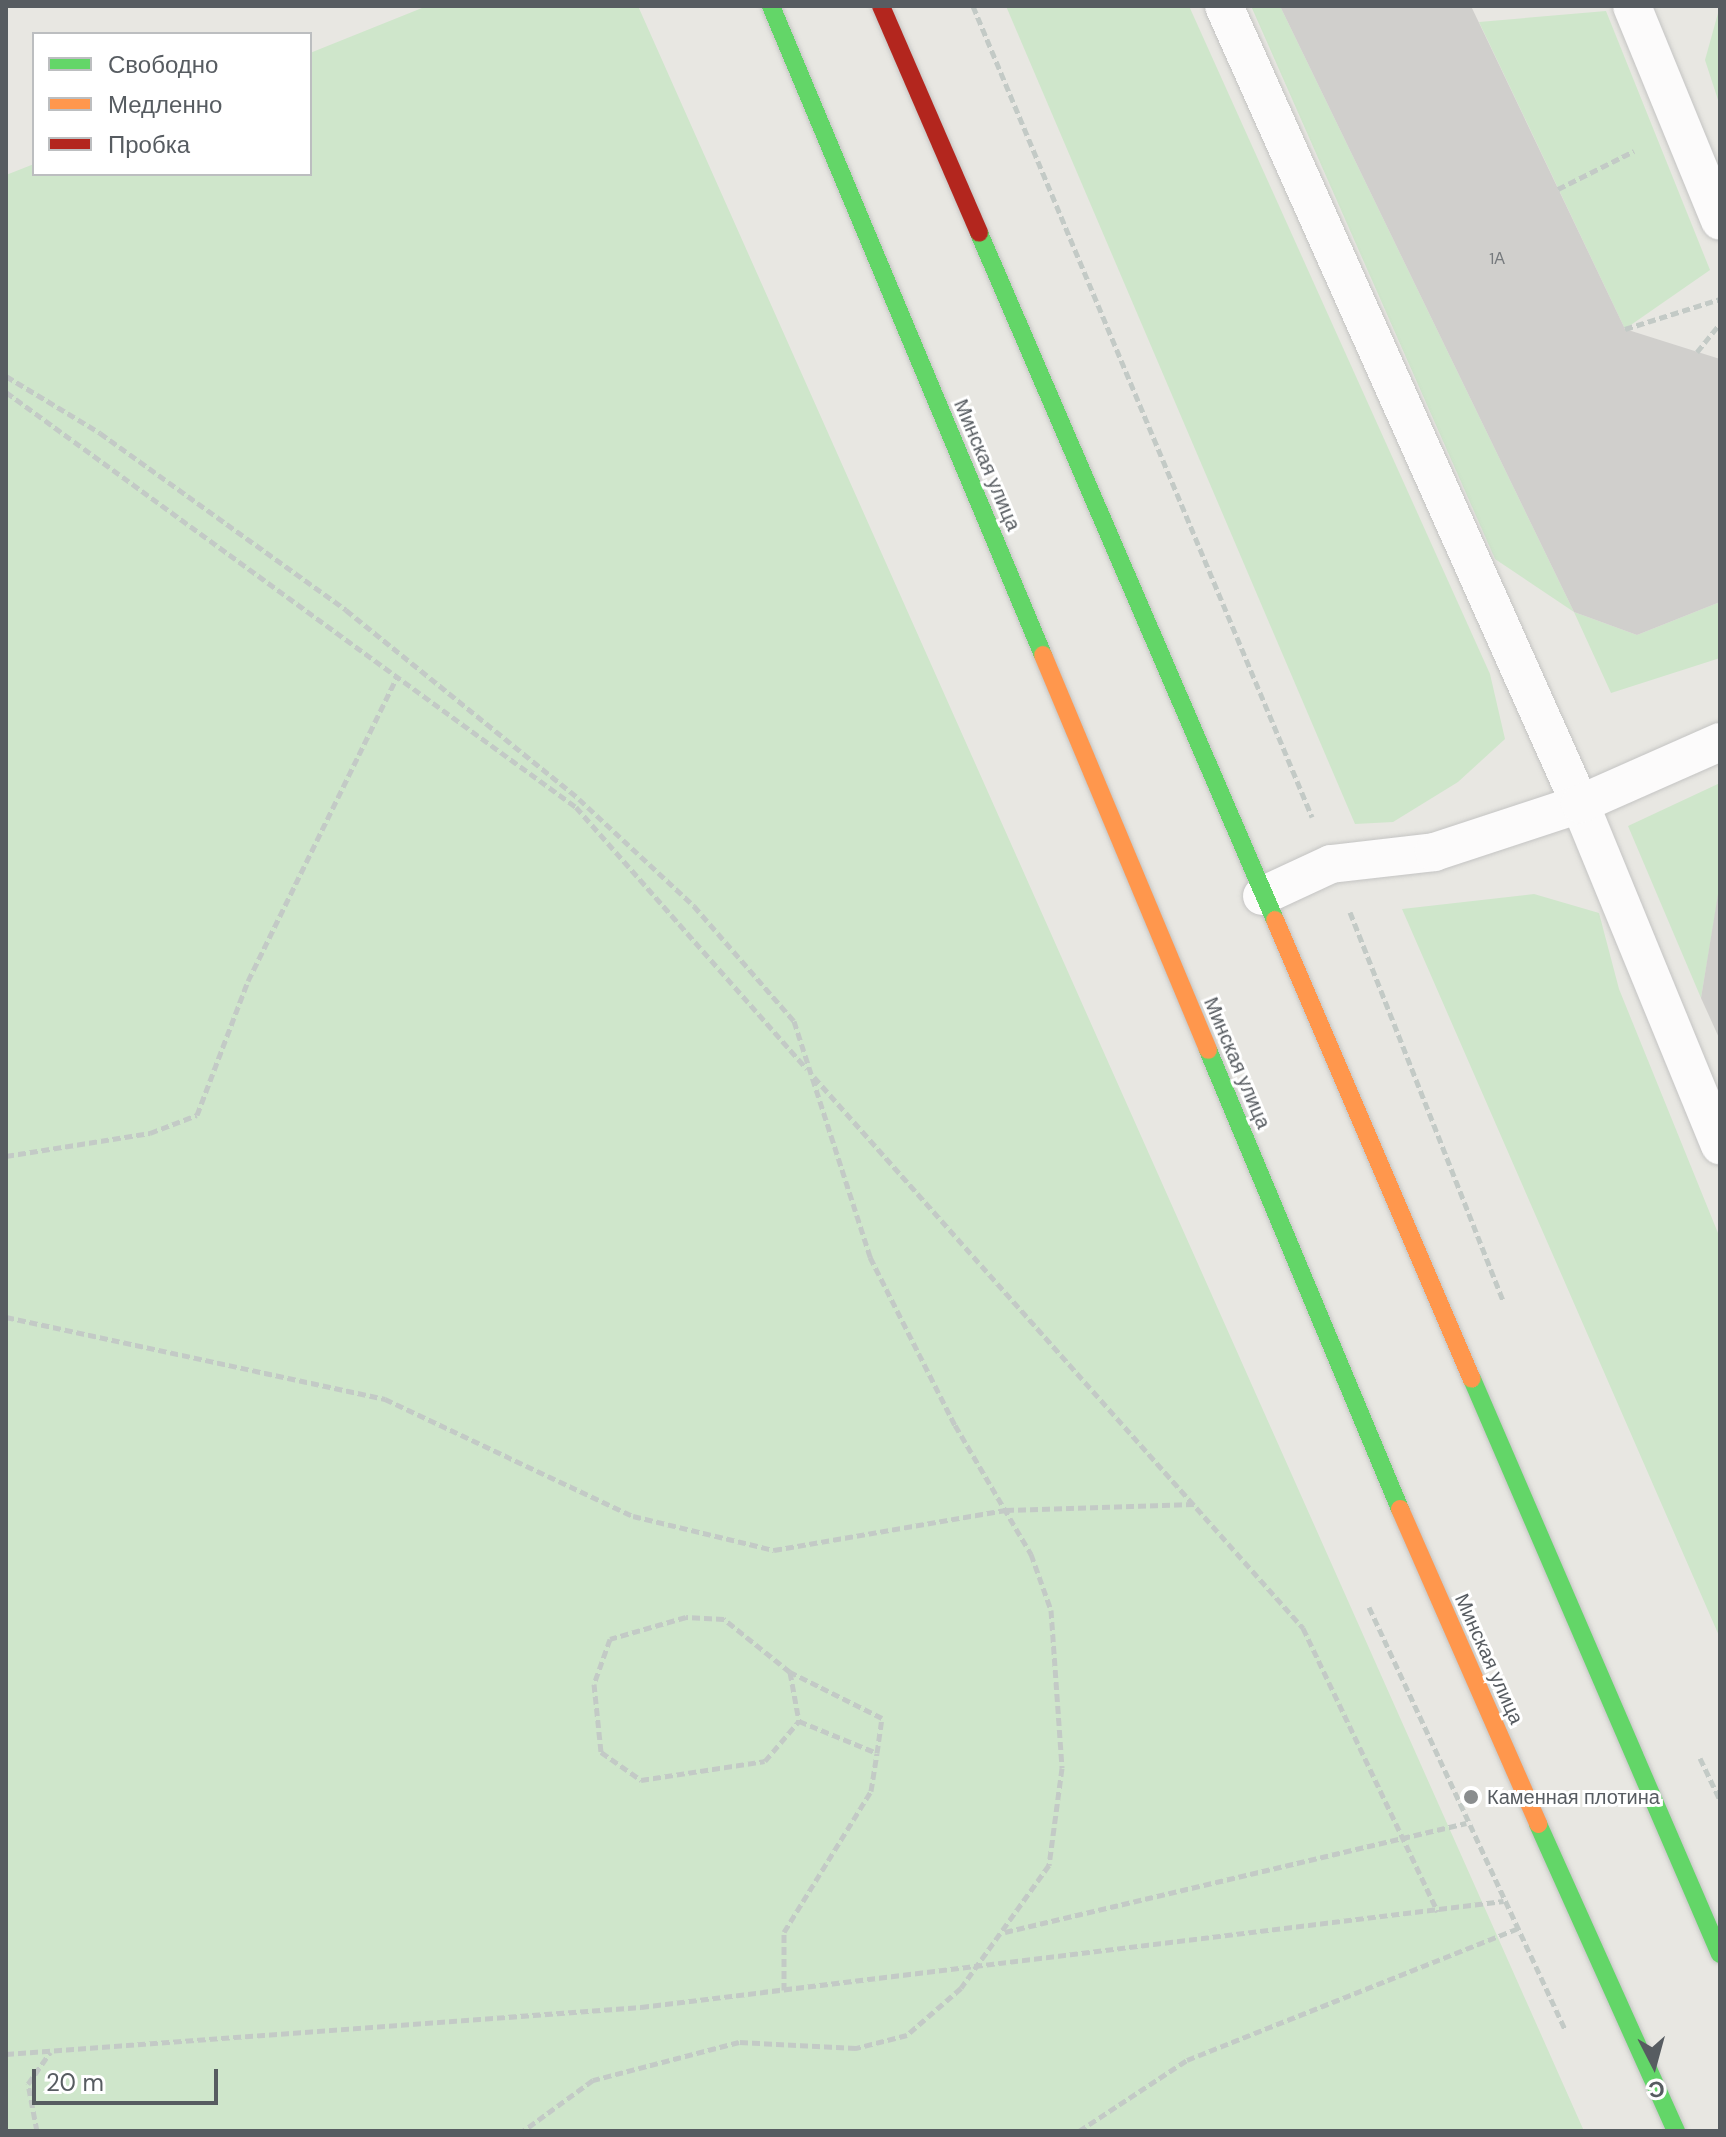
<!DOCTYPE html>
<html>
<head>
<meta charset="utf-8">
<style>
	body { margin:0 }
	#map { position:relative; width:1726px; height:2137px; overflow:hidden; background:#e8e7e2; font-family:"DM Sans",sans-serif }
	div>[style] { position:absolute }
	.green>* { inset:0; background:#cfe6cb }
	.building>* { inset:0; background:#d0cfcc }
	.path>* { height:5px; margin-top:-2.5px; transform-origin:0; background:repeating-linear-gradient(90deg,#c3cac6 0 8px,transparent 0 12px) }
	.roads { filter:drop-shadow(0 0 2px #c4c4c3) drop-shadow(0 0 2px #c4c4c3) }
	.lane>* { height:38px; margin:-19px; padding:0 19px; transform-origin:19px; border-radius:19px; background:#fcfbfb }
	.fast>* { height:18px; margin:-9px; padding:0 9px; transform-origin:9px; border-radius:9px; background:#63d668 }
	.slow>* { height:18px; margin:-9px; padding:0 9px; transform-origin:9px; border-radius:9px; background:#ff974d }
	.jam>* { height:18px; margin:-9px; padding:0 9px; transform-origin:9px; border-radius:9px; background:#b3261e }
	.dots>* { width:22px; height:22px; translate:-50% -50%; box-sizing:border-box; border:4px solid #fff; border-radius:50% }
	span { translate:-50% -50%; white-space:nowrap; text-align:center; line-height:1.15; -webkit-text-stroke:6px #fff; paint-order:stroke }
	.number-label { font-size:16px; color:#767a7d }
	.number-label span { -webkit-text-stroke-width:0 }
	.street-label { font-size:20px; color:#575c61 }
	.poi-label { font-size:20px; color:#575c61 }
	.left { translate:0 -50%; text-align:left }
	.frame { position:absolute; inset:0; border:8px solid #575c61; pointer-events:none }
	.legend { position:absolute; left:32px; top:32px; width:280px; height:144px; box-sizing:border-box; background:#fff; border:2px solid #bcbec0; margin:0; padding:10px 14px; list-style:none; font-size:24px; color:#575c61 }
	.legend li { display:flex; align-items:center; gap:16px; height:40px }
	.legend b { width:40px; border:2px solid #bcbec0 }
	.north { position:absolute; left:1614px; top:2025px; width:80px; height:80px; -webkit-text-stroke:6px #fff; paint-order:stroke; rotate:174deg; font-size:22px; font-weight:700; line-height:32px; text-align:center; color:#575c61 }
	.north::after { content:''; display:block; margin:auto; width:28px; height:36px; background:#575c61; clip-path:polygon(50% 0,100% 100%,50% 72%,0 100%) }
	.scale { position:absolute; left:32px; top:2069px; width:186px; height:36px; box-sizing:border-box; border:4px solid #575c61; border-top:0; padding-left:10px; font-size:24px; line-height:28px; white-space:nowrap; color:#575c61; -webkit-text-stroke:6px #fff; paint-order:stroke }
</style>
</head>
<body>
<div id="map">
	<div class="green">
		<div style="clip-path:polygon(427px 6px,638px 6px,1584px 2131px,6px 2131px,6px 175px,34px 164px,34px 174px,310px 174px,310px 53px)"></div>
		<div style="clip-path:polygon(1006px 6px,1189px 6px,1490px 674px,1505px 739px,1458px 782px,1393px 822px,1355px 824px)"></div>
		<div style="clip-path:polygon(1251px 6px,1280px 6px,1574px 612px,1637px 635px,1720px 602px,1720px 658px,1611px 693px,1574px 612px,1495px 559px)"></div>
		<div style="clip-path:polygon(1720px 6px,1720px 106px,1705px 60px)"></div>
		<div style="clip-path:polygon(1606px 11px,1710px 270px,1625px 329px,1479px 22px)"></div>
		<div style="clip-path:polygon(1720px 783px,1720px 885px,1701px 998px,1628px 826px)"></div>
		<div style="clip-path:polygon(1534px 894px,1599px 913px,1619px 989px,1720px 1238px,1720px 1638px,1402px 909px)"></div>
	</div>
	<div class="building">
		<div style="clip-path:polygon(1280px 6px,1471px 6px,1625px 329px,1720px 359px,1720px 602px,1637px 635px,1574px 612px)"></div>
		<div style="clip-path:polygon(1718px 894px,1720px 894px,1720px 1040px,1701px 998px)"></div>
	</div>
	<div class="path">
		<div style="left:973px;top:6px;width:879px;rotate:67.31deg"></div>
		<div style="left:1558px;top:189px;width:85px;rotate:-26.6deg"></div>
		<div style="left:1625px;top:329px;width:100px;rotate:-17.5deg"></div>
		<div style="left:1697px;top:352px;width:36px;rotate:-51deg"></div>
		<div style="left:6px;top:376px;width:110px;rotate:31.2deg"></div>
		<div style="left:100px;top:433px;width:303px;rotate:35.7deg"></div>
		<div style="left:346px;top:610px;width:300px;rotate:39deg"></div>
		<div style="left:579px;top:799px;width:157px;rotate:42.9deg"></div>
		<div style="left:694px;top:906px;width:152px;rotate:49deg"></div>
		<div style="left:794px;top:1021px;width:248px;rotate:72.1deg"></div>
		<div style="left:870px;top:1257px;width:188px;rotate:63.2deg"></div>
		<div style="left:955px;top:1425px;width:150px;rotate:59.5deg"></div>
		<div style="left:1031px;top:1554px;width:59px;rotate:70.3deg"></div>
		<div style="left:1051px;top:1610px;width:158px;rotate:86deg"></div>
		<div style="left:1062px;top:1768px;width:98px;rotate:97.6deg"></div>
		<div style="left:1049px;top:1865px;width:151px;rotate:125.6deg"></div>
		<div style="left:961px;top:1988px;width:72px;rotate:139deg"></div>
		<div style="left:907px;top:2035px;width:53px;rotate:165.7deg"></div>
		<div style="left:856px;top:2048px;width:117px;rotate:-177.1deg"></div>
		<div style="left:739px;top:2042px;width:151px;rotate:165.4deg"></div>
		<div style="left:593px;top:2080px;width:87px;rotate:143.9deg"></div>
		<div style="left:6px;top:392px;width:705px;rotate:36.06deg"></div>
		<div style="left:576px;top:807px;width:349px;rotate:48.6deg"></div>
		<div style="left:1350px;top:912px;width:418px;rotate:68.5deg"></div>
		<div style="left:814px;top:1077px;width:737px;rotate:48.41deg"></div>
		<div style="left:1303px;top:1628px;width:314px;rotate:64.6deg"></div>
		<div style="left:6px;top:1156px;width:146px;rotate:-9.1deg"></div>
		<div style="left:150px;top:1133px;width:50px;rotate:-21deg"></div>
		<div style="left:197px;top:1115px;width:143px;rotate:-69.2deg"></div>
		<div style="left:248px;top:981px;width:339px;rotate:-63.9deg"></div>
		<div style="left:6px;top:1317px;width:388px;rotate:12.2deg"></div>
		<div style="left:385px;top:1399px;width:274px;rotate:25.3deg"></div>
		<div style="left:633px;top:1516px;width:145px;rotate:13.6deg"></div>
		<div style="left:774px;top:1550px;width:235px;rotate:-9.8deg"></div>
		<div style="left:1006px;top:1510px;width:188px;rotate:-1.8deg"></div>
		<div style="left:1369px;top:1607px;width:465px;rotate:65.1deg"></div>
		<div style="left:790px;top:1672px;width:50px;rotate:79.6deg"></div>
		<div style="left:1700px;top:1758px;width:47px;rotate:64.5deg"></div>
		<div style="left:1005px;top:1932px;width:474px;rotate:-13.3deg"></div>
		<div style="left:784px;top:1990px;width:58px;rotate:-90deg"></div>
		<div style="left:784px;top:1932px;width:166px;rotate:-58.3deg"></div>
		<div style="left:871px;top:1791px;width:38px;rotate:-81deg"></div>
		<div style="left:877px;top:1753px;width:35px;rotate:-82deg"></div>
		<div style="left:882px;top:1718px;width:103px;rotate:-153.4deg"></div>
		<div style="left:790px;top:1672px;width:85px;rotate:-141.2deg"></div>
		<div style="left:724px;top:1619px;width:38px;rotate:-177deg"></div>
		<div style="left:686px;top:1617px;width:79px;rotate:163.9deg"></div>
		<div style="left:610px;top:1639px;width:48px;rotate:109.6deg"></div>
		<div style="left:594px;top:1684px;width:68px;rotate:84.1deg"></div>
		<div style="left:601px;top:1752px;width:49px;rotate:35deg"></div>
		<div style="left:641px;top:1780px;width:125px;rotate:-8.7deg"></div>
		<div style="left:765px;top:1761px;width:52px;rotate:-49.6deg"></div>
		<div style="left:799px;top:1721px;width:84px;rotate:22.3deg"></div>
		<div style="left:6px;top:2054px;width:637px;rotate:-4.23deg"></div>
		<div style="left:641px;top:2007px;width:869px;rotate:-7deg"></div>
		<div style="left:37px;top:2131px;width:48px;rotate:-100.8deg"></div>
		<div style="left:28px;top:2084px;width:39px;rotate:-55deg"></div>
		<div style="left:1079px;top:2131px;width:129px;rotate:-33.3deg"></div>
		<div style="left:1187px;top:2060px;width:355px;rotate:-21.7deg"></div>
	</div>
	<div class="roads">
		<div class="lane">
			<div style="left:1224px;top:6px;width:874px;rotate:65.96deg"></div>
			<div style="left:1580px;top:804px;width:369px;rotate:67.7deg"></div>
			<div style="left:1632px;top:6px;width:232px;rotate:67.7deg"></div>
			<div style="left:1262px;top:896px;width:76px;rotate:-24.9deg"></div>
			<div style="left:1331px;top:864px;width:104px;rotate:-6.6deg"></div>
			<div style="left:1434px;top:852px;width:154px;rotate:-18.2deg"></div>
			<div style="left:1580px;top:804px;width:153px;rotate:-23.9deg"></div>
		</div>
		<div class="fast">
			<div style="left:771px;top:6px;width:704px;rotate:67.26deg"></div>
			<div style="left:979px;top:233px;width:748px;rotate:66.69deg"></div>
			<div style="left:1208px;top:1050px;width:498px;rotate:67.3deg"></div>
			<div style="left:1472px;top:1379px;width:626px;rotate:66.67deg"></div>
			<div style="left:1538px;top:1824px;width:337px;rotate:65.8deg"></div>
		</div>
		<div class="slow">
			<div style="left:1043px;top:655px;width:428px;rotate:67.3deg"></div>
			<div style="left:1275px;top:920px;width:499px;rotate:66.8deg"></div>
			<div style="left:1400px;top:1509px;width:344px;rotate:66.3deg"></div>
		</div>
		<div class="jam">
			<div style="left:881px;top:6px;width:247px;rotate:66.6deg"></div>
		</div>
	</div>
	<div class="dots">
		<div style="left:1471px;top:1797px;background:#8a8d8e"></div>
	</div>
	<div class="number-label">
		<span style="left:1497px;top:259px">1А</span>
	</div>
	<div class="street-label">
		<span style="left:987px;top:465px;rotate:67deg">Минская улица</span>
		<span style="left:1237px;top:1063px;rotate:67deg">Минская улица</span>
		<span style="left:1489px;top:1659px;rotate:66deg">Минская улица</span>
	</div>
	<div class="poi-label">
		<span class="left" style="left:1487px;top:1797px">Каменная плотина</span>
	</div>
	<div class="frame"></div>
	<ul class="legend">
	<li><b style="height:10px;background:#63d668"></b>Свободно</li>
	<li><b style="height:10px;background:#ff974d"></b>Медленно</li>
	<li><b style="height:10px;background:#b3261e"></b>Пробка</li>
	</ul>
	<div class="north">С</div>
	<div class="scale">20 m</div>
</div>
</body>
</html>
